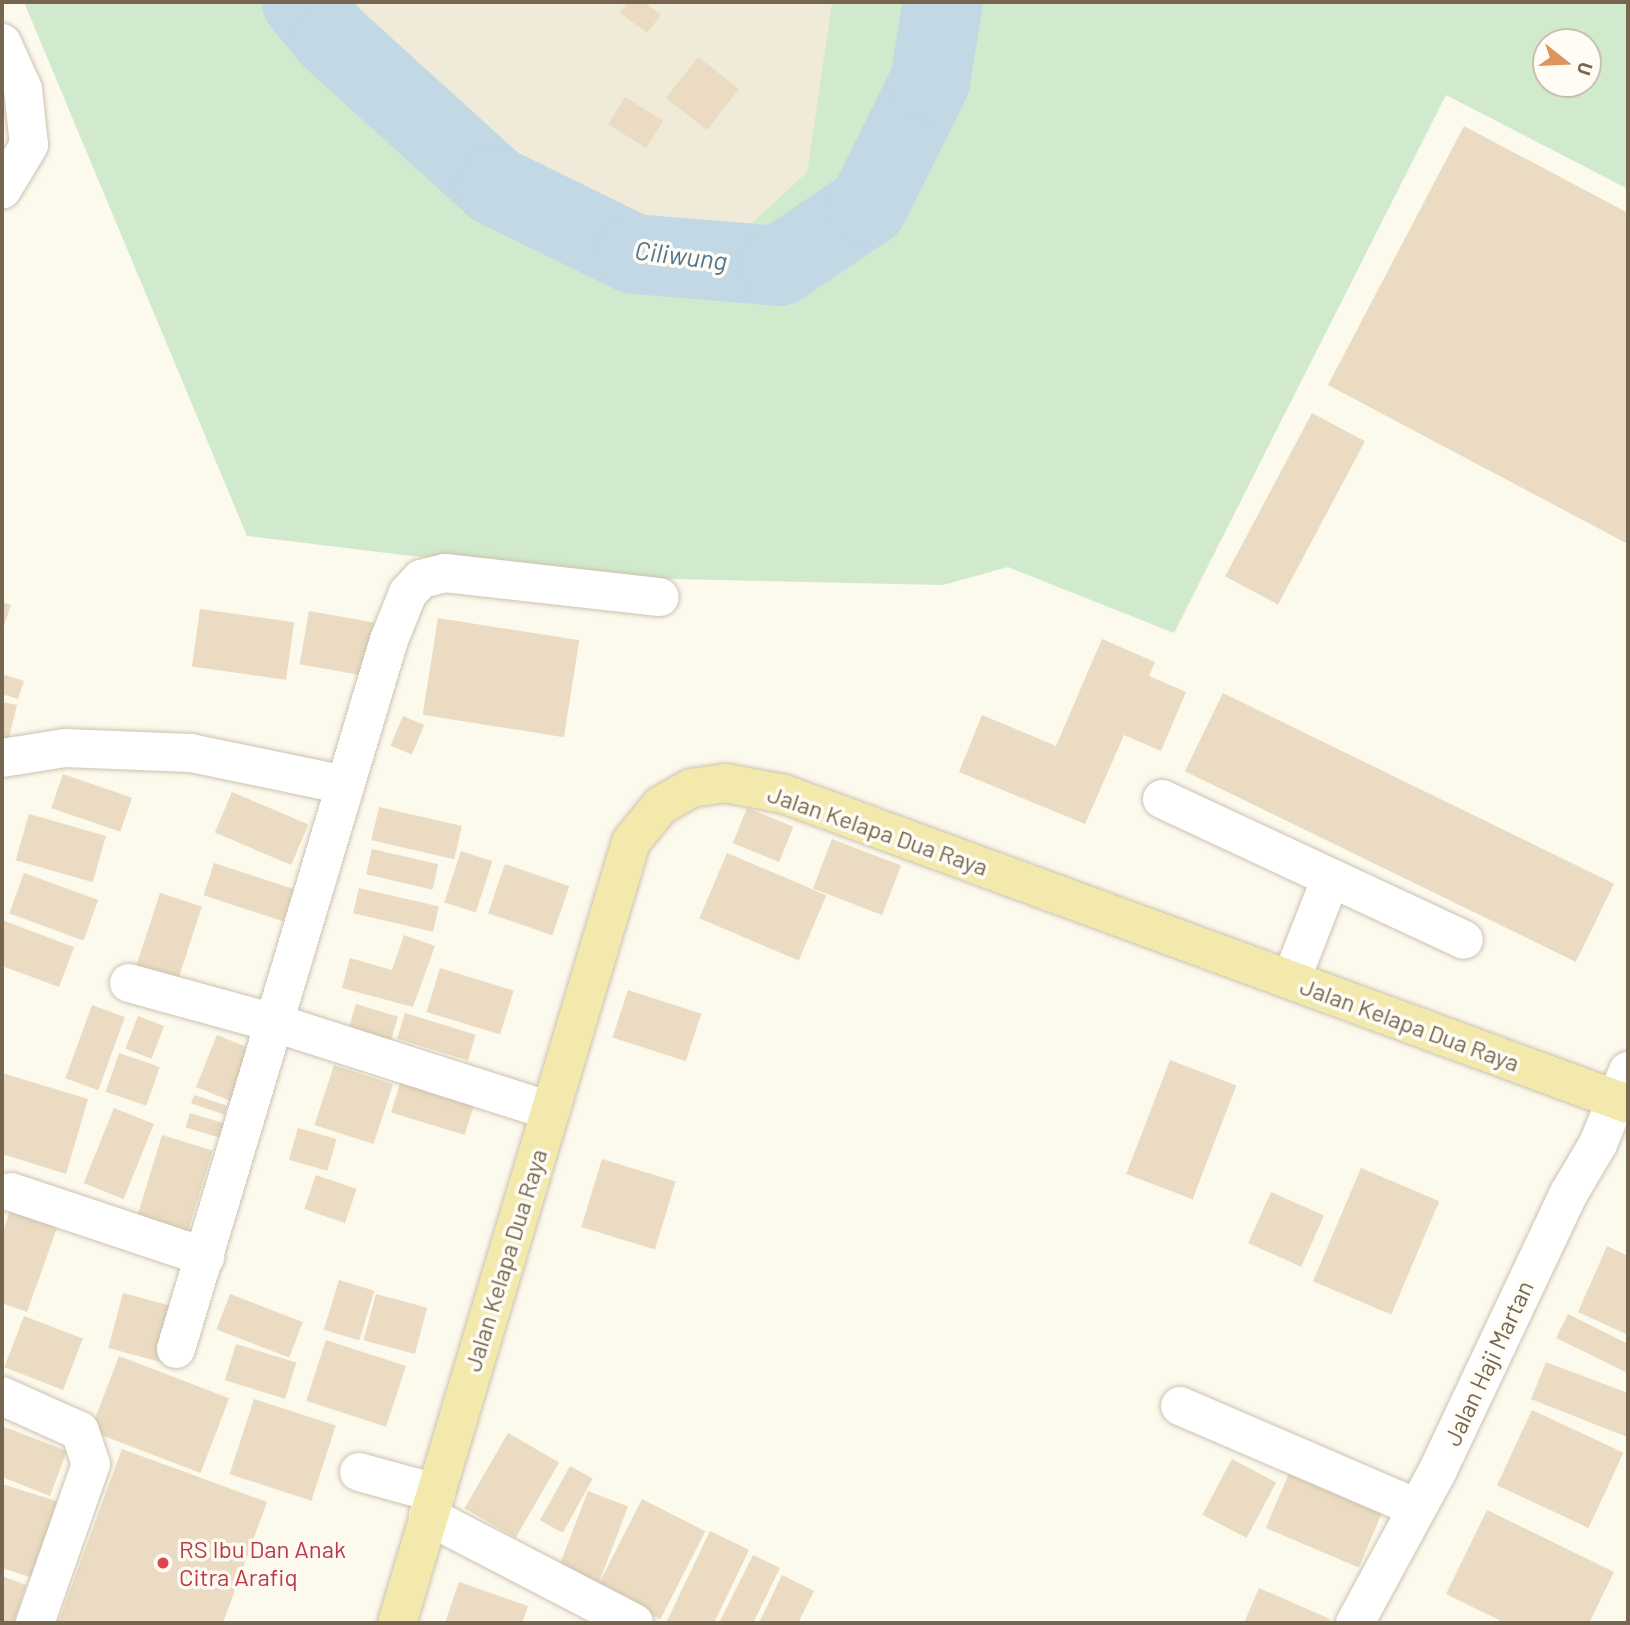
<!DOCTYPE html>
<html>
<head>
<meta charset="utf-8">
<style>
	body { margin:0 }
	#map { position:relative; width:1630px; height:1625px; overflow:hidden; background:#fcf9ed; font-family:Barlow,sans-serif }
	div>[style] { position:absolute }
	.residential>* { inset:0; background:#f0ebd9 }
	.green>* { inset:0; background:#d1e9cc }
	.river>* { height:80px; margin:-40px; padding:0 40px; transform-origin:40px; border-radius:40px; background:#c2d8e5 }
	.building>* { inset:0; background:#eadbc2; transform-origin:0 0 }
	.roads { filter:drop-shadow(0 0 2px #ccc2b0) drop-shadow(0 0 2px #ccc2b0) }
	.minor>* { height:38px; margin:-19px; padding:0 19px; transform-origin:19px; border-radius:19px; background:#fff }
	.major>* { height:38px; margin:-19px; padding:0 19px; transform-origin:19px; border-radius:19px; background:#f4e9ac }
	.dots>* { width:19px; height:19px; translate:-50% -50%; box-sizing:border-box; border:4px solid #fefcf4; border-radius:50% }
	span { translate:-50% -50%; white-space:nowrap; text-align:center; line-height:1.15; -webkit-text-stroke:7px #fefcf4; paint-order:stroke }
	.street-label { font-size:24px; color:#766650 }
	.health-label { font-size:24px; color:#be3a42 }
	.left { translate:0 -50%; text-align:left }
	.water-label { font-size:26px; color:#4f768e; font-style:italic }
	.frame { position:absolute; inset:0; border:4px solid #766650; pointer-events:none }
	.north { position:absolute; left:1532px; top:28px; width:70px; height:70px; box-sizing:border-box; background:#fefcf4; border:2px solid #c8c0b2; border-radius:50%; rotate:108deg; font-size:19px; font-weight:700; line-height:28px; text-align:center; color:#766650 }
	.north::after { content:''; display:block; margin:auto; width:24px; height:32px; background:#db955d; clip-path:polygon(50% 0,100% 100%,50% 72%,0 100%) }
</style>
</head>
<body>
<div id="map">
	<div class="residential">
		<div style="clip-path:polygon(332px 2px,832px 2px,807px 172px,724px 249px,608px 240px)"></div>
	</div>
	<div class="green">
		<div style="clip-path:polygon(evenodd,24px 2px,332px 2px,608px 240px,724px 249px,807px 172px,832px 2px,1628px 2px,1628px 189px,1446px 95px,1174px 633px,1008px 567px,943px 585px,583px 577px,247px 536px,24px 2px,1546px 42px,1588px 42px,1588px 84px,1546px 84px,1546px 42px)"></div>
	</div>
	<div class="river">
		<div style="left:302px;top:2px;width:47px;rotate:50.2deg"></div>
		<div style="left:332px;top:38px;width:220px;rotate:42.2deg"></div>
		<div style="left:495px;top:186px;width:155px;rotate:26.1deg"></div>
		<div style="left:634px;top:254px;width:145px;rotate:4.7deg"></div>
		<div style="left:779px;top:266px;width:107px;rotate:-34deg"></div>
		<div style="left:868px;top:206px;width:140px;rotate:-63.6deg"></div>
		<div style="left:930px;top:81px;width:80px;rotate:-80.7deg"></div>
	</div>
	<div class="building">
		<div style="clip-path:polygon(628px 2px,643px 2px,661px 15px,647px 33px,620px 13px)"></div>
		<div style="left:698px;top:57px;width:52px;height:52px;rotate:38deg"></div>
		<div style="left:625px;top:97px;width:45px;height:32px;rotate:32deg"></div>
		<div style="clip-path:polygon(1464px 126px,1628px 213px,1628px 544px,1328px 385px)"></div>
		<div style="left:1312px;top:413px;width:60px;height:185px;rotate:28deg"></div>
		<div style="clip-path:polygon(2px 602px,11px 605px,2px 631px)"></div>
		<div style="left:200px;top:609px;width:95px;height:58px;rotate:8deg"></div>
		<div style="left:309px;top:611px;width:66px;height:54px;rotate:10deg"></div>
		<div style="left:438px;top:618px;width:143px;height:98px;rotate:9deg"></div>
		<div style="clip-path:polygon(1102px 639px,1155px 662px,1149px 676px,1186px 692px,1161px 751px,1124px 735px,1085px 824px,959px 772px,982px 715px,1056px 746px)"></div>
		<div style="clip-path:polygon(2px 674px,24px 681px,18px 699px,2px 694px)"></div>
		<div style="left:1223px;top:693px;width:435px;height:87px;rotate:26deg"></div>
		<div style="clip-path:polygon(2px 702px,17px 705px,6px 750px,2px 749px)"></div>
		<div style="left:403px;top:716px;width:23px;height:32px;rotate:23deg"></div>
		<div style="left:63px;top:774px;width:73px;height:36px;rotate:19deg"></div>
		<div style="left:232px;top:792px;width:83px;height:44px;rotate:23deg"></div>
		<div style="left:379px;top:807px;width:85px;height:34px;rotate:13deg"></div>
		<div style="left:747px;top:808px;width:50px;height:38px;rotate:22deg"></div>
		<div style="left:29px;top:814px;width:80px;height:48px;rotate:16deg"></div>
		<div style="left:832px;top:839px;width:74px;height:53px;rotate:21deg"></div>
		<div style="left:372px;top:849px;width:68px;height:26px;rotate:13deg"></div>
		<div style="left:461px;top:851px;width:33px;height:54px;rotate:18deg"></div>
		<div style="left:727px;top:853px;width:108px;height:71px;rotate:23deg"></div>
		<div style="left:214px;top:863px;width:84px;height:34px;rotate:18deg"></div>
		<div style="left:505px;top:864px;width:68px;height:52px;rotate:19deg"></div>
		<div style="left:24px;top:873px;width:79px;height:43px;rotate:20deg"></div>
		<div style="left:359px;top:888px;width:82px;height:26px;rotate:13deg"></div>
		<div style="left:160px;top:893px;width:44px;height:81px;rotate:18deg"></div>
		<div style="clip-path:polygon(2px 920px,74px 947px,59px 987px,2px 966px)"></div>
		<div style="clip-path:polygon(404px 935px,435px 946px,413px 1007px,342px 988px,350px 958px,392px 970px)"></div>
		<div style="left:440px;top:968px;width:77px;height:46px;rotate:17deg"></div>
		<div style="left:628px;top:990px;width:77px;height:50px;rotate:18deg"></div>
		<div style="left:356px;top:1004px;width:44px;height:25px;rotate:17deg"></div>
		<div style="left:92px;top:1005px;width:35px;height:78px;rotate:20deg"></div>
		<div style="left:405px;top:1013px;width:74px;height:27px;rotate:17deg"></div>
		<div style="left:138px;top:1016px;width:28px;height:35px;rotate:21deg"></div>
		<div style="left:217px;top:1035px;width:42px;height:56px;rotate:22deg"></div>
		<div style="left:119px;top:1053px;width:43px;height:41px;rotate:19deg"></div>
		<div style="left:1170px;top:1060px;width:71px;height:122px;rotate:21deg"></div>
		<div style="left:334px;top:1065px;width:62px;height:63px;rotate:18deg"></div>
		<div style="clip-path:polygon(2px 1073px,88px 1099px,66px 1174px,2px 1154px)"></div>
		<div style="left:401px;top:1080px;width:77px;height:34px;rotate:17deg"></div>
		<div style="left:194px;top:1095px;width:35px;height:9px;rotate:18deg"></div>
		<div style="left:114px;top:1108px;width:43px;height:81px;rotate:22deg"></div>
		<div style="left:190px;top:1113px;width:44px;height:15px;rotate:17deg"></div>
		<div style="left:298px;top:1128px;width:40px;height:33px;rotate:16deg"></div>
		<div style="left:162px;top:1135px;width:53px;height:88px;rotate:17deg"></div>
		<div style="left:602px;top:1159px;width:77px;height:71px;rotate:17deg"></div>
		<div style="left:1361px;top:1168px;width:85px;height:123px;rotate:23deg"></div>
		<div style="left:316px;top:1175px;width:43px;height:36px;rotate:19deg"></div>
		<div style="left:1271px;top:1192px;width:58px;height:56px;rotate:24deg"></div>
		<div style="clip-path:polygon(10px 1211px,57px 1228px,27px 1312px,2px 1303px,2px 1234px)"></div>
		<div style="clip-path:polygon(1607px 1246px,1628px 1256px,1628px 1335px,1578px 1312px)"></div>
		<div style="left:339px;top:1280px;width:37px;height:52px;rotate:17deg"></div>
		<div style="left:123px;top:1293px;width:57px;height:57px;rotate:15deg"></div>
		<div style="left:230px;top:1294px;width:78px;height:38px;rotate:21deg"></div>
		<div style="left:376px;top:1294px;width:53px;height:48px;rotate:15deg"></div>
		<div style="clip-path:polygon(1568px 1314px,1628px 1344px,1628px 1373px,1556px 1338px)"></div>
		<div style="left:24px;top:1316px;width:63px;height:55px;rotate:21deg"></div>
		<div style="left:326px;top:1340px;width:84px;height:64px;rotate:18deg"></div>
		<div style="left:236px;top:1344px;width:63px;height:38px;rotate:17deg"></div>
		<div style="left:119px;top:1356px;width:118px;height:80px;rotate:21deg"></div>
		<div style="clip-path:polygon(1546px 1362px,1628px 1393px,1627px 1437px,1531px 1399px)"></div>
		<div style="left:254px;top:1399px;width:86px;height:79px;rotate:18deg"></div>
		<div style="left:1532px;top:1410px;width:101px;height:83px;rotate:25deg"></div>
		<div style="clip-path:polygon(2px 1426px,67px 1451px,50px 1496px,2px 1477px)"></div>
		<div style="left:508px;top:1433px;width:59px;height:87px;rotate:30deg"></div>
		<div style="clip-path:polygon(122px 1449px,267px 1502px,223px 1623px,58px 1623px)"></div>
		<div style="left:1232px;top:1459px;width:50px;height:63px;rotate:28deg"></div>
		<div style="left:570px;top:1466px;width:26px;height:62px;rotate:29deg"></div>
		<div style="left:1290px;top:1471px;width:101px;height:62px;rotate:23deg"></div>
		<div style="clip-path:polygon(2px 1484px,69px 1505px,45px 1582px,2px 1568px)"></div>
		<div style="left:588px;top:1491px;width:43px;height:87px;rotate:21deg"></div>
		<div style="left:642px;top:1499px;width:71px;height:99px;rotate:27deg"></div>
		<div style="clip-path:polygon(1487px 1510px,1614px 1572px,1589px 1623px,1505px 1623px,1446px 1594px)"></div>
		<div style="clip-path:polygon(710px 1531px,749px 1550px,714px 1623px,666px 1623px)"></div>
		<div style="clip-path:polygon(753px 1555px,780px 1568px,753px 1623px,719px 1623px)"></div>
		<div style="clip-path:polygon(782px 1575px,814px 1591px,798px 1623px,759px 1623px)"></div>
		<div style="clip-path:polygon(2px 1576px,26px 1585px,14px 1623px,2px 1623px)"></div>
		<div style="clip-path:polygon(459px 1582px,528px 1606px,522px 1623px,445px 1623px)"></div>
		<div style="clip-path:polygon(1259px 1588px,1330px 1619px,1328px 1623px,1244px 1623px)"></div>
	</div>
	<div class="roads">
		<div class="minor">
			<div style="left:2px;top:43px;width:51px;rotate:65.5deg"></div>
			<div style="left:23px;top:89px;width:56px;rotate:83.9deg"></div>
			<div style="left:29px;top:145px;width:52px;rotate:121deg"></div>
			<div style="left:2px;top:758px;width:64px;rotate:-9deg"></div>
			<div style="left:65px;top:748px;width:126px;rotate:2.3deg"></div>
			<div style="left:191px;top:753px;width:157px;rotate:11.7deg"></div>
			<div style="left:1162px;top:799px;width:333px;rotate:25deg"></div>
			<div style="left:1291px;top:980px;width:107px;rotate:-68.7deg"></div>
			<div style="left:129px;top:983px;width:155px;rotate:15.4deg"></div>
			<div style="left:278px;top:1024px;width:286px;rotate:17.7deg"></div>
			<div style="left:11px;top:1192px;width:205px;rotate:18.5deg"></div>
			<div style="left:176px;top:1349px;width:740px;rotate:-73.28deg"></div>
			<div style="left:389px;top:640px;width:51px;rotate:-68deg"></div>
			<div style="left:408px;top:593px;width:19px;rotate:-47deg"></div>
			<div style="left:421px;top:579px;width:25px;rotate:-14deg"></div>
			<div style="left:445px;top:573px;width:216px;rotate:6.4deg"></div>
			<div style="left:2px;top:1396px;width:85px;rotate:24.2deg"></div>
			<div style="left:80px;top:1431px;width:35px;rotate:72deg"></div>
			<div style="left:91px;top:1464px;width:169px;rotate:109.4deg"></div>
			<div style="left:1180px;top:1406px;width:255px;rotate:23.3deg"></div>
			<div style="left:359px;top:1472px;width:80px;rotate:15.3deg"></div>
			<div style="left:428px;top:1516px;width:232px;rotate:27.4deg"></div>
			<div style="left:1355px;top:1623px;width:174px;rotate:-61.5deg"></div>
			<div style="left:1438px;top:1470px;width:306px;rotate:-64.7deg"></div>
			<div style="left:1569px;top:1193px;width:57px;rotate:-59.4deg"></div>
			<div style="left:1598px;top:1144px;width:79px;rotate:-67.7deg"></div>
		</div>
		<div class="major">
			<div style="left:397px;top:1623px;width:815px;rotate:-73.32deg"></div>
			<div style="left:631px;top:842px;width:46px;rotate:-51.1deg"></div>
			<div style="left:660px;top:806px;width:36px;rotate:-30deg"></div>
			<div style="left:691px;top:788px;width:34px;rotate:-8deg"></div>
			<div style="left:725px;top:783px;width:60px;rotate:10.6deg"></div>
			<div style="left:784px;top:794px;width:899px;rotate:20.17deg"></div>
		</div>
	</div>
	<div class="dots">
		<div style="left:163px;top:1563px;background:#e0444e"></div>
	</div>
	<div class="street-label">
		<span style="left:878px;top:830px;rotate:19deg">Jalan Kelapa Dua Raya</span>
		<span style="left:1410px;top:1024px;rotate:20deg">Jalan Kelapa Dua Raya</span>
		<span style="left:505px;top:1260px;rotate:-73deg">Jalan Kelapa Dua Raya</span>
		<span style="left:1488px;top:1363px;rotate:-65deg">Jalan Haji Martan</span>
	</div>
	<div class="health-label">
		<span class="left" style="left:179px;top:1563px">RS Ibu Dan Anak<br>Citra Arafiq</span>
	</div>
	<div class="water-label">
		<span style="left:681px;top:255px;rotate:7deg">Ciliwung</span>
	</div>
	<div class="frame"></div>
	<div class="north">U</div>
</div>
</body>
</html>
